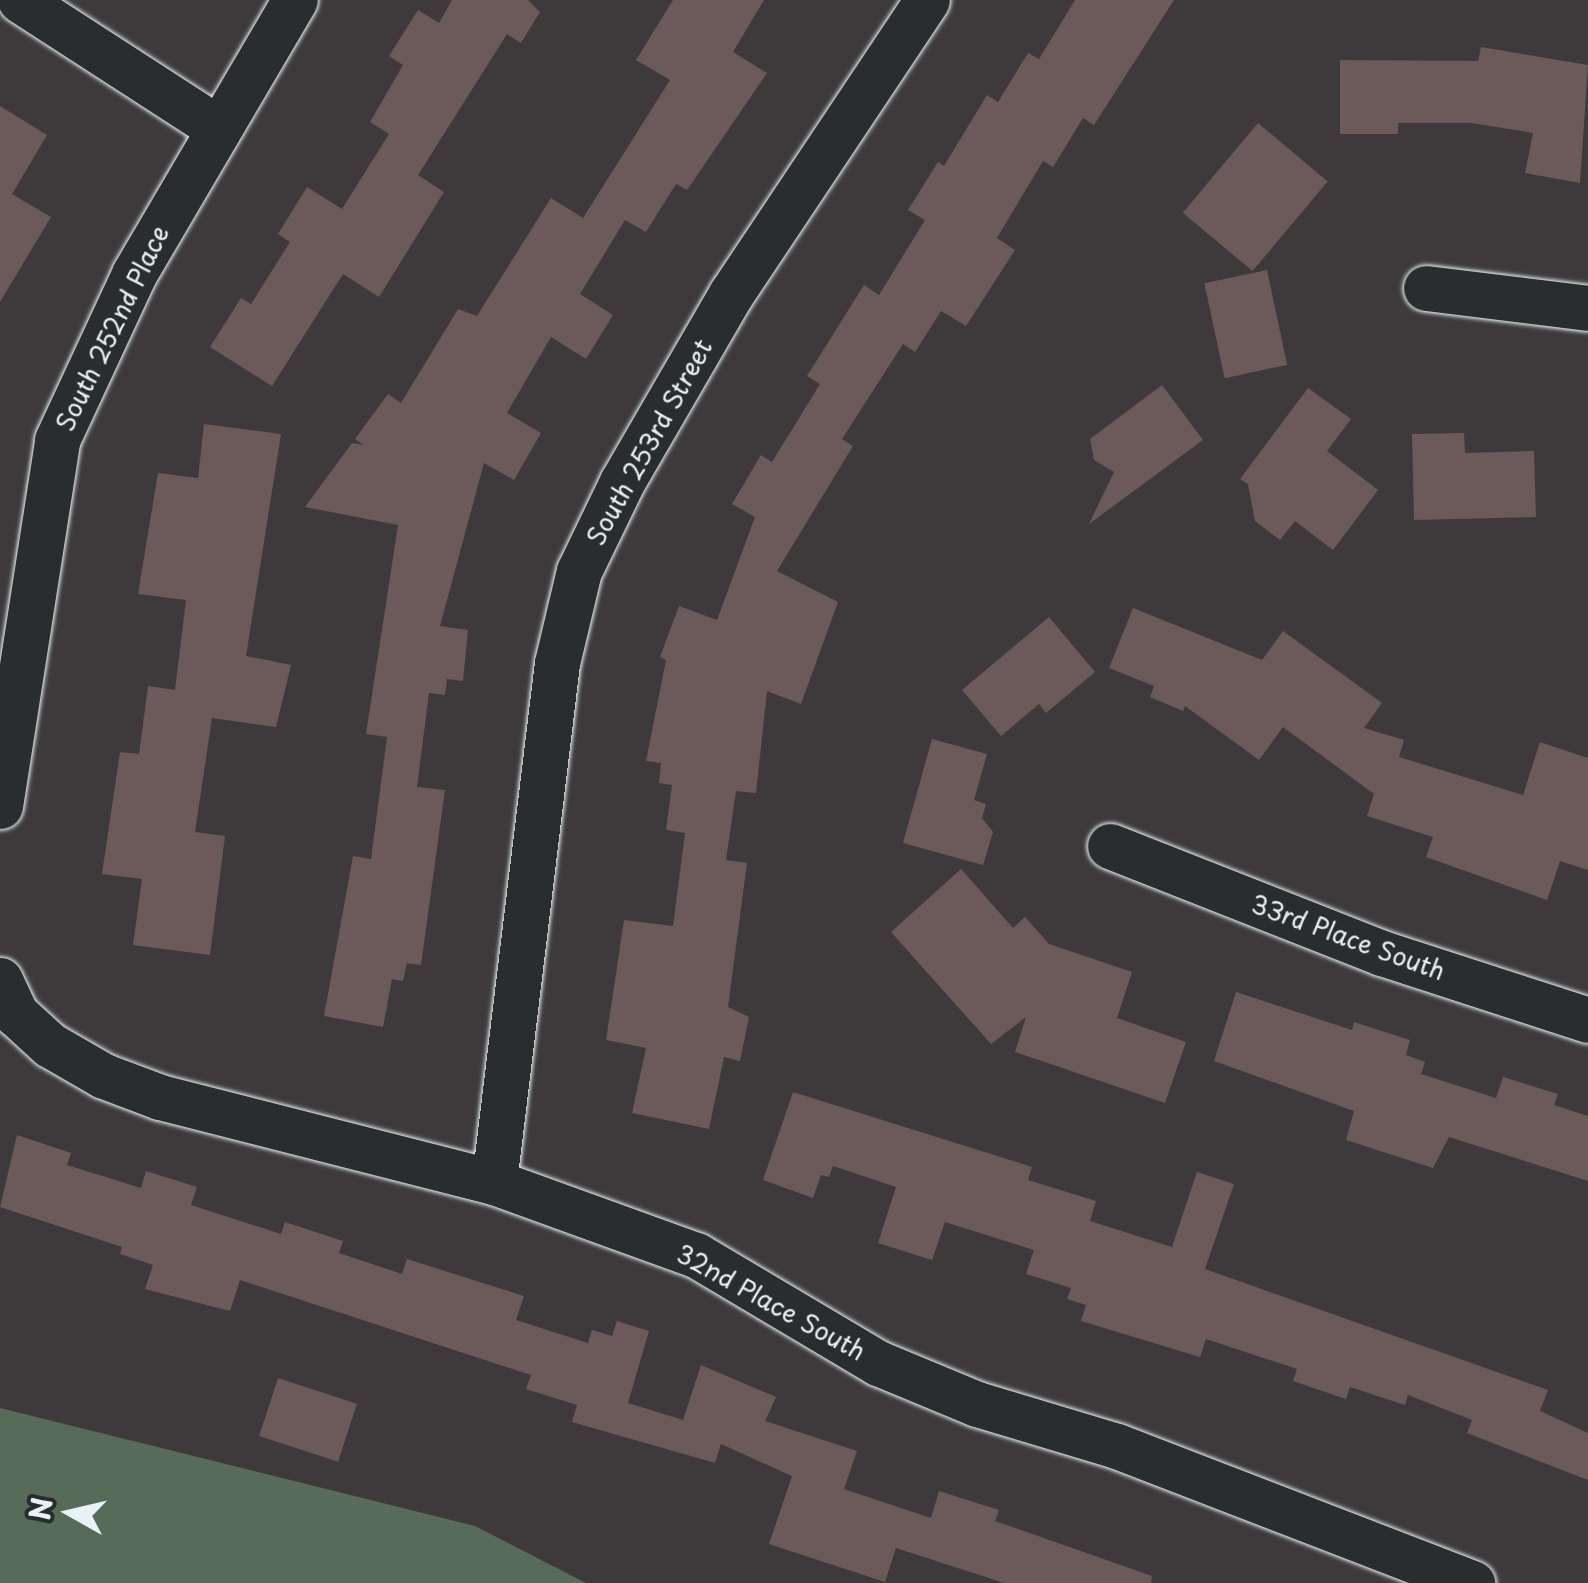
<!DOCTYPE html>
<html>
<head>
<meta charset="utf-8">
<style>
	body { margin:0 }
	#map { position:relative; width:1588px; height:1583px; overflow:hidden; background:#3e3a3b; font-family:"Playpen Sans",sans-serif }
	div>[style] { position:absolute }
	.green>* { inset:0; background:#566c58 }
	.building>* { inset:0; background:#6c5959; transform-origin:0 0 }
	.roads { filter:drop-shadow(0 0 2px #e8f1f8) drop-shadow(0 0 2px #e8f1f8) }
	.minor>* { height:45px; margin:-22.5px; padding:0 22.5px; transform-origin:22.5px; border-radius:22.5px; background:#2a2d2e }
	span { translate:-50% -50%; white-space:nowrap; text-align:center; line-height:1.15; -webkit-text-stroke:9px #2a2d2e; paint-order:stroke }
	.street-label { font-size:25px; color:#e8f1f8 }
	.north { position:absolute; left:20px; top:1463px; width:100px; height:100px; -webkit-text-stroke:8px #2a2d2e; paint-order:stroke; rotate:278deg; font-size:28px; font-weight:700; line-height:40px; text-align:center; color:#e8f1f8 }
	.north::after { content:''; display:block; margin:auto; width:35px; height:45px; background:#e8f1f8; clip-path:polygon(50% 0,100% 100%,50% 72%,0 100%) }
</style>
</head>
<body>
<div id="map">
	<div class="green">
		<div style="clip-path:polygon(0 1408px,475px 1526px,586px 1583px,0 1583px)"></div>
	</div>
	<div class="building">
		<div style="clip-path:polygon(452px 0,528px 0,540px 12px,521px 43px,507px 34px,418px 175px,444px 192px,379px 297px,343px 274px,272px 386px,210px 347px,241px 298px,251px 304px,290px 242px,278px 234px,307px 187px,342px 209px,389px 134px,370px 122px,403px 65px,389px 56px,418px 10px,439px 23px)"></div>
		<div style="clip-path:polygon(673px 0,764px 0,733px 52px,767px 73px,687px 190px,676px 184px,646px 232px,625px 220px,580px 294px,613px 315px,586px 359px,551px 337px,507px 413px,541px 433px,514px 480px,484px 463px,440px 626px,468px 630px,463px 681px,447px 679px,445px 695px,429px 693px,417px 787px,445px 790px,421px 965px,407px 963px,403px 981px,392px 979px,383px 1027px,324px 1016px,353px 856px,371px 859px,387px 737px,366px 734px,398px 525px,305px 507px,352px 443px,364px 445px,355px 439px,388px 394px,401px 403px,458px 309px,477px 316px,551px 198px,583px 218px,670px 80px,636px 60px)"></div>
		<div style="clip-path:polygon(1075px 0,1174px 0,1094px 125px,1083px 118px,1053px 167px,1043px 161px,997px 238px,1015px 250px,966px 326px,941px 311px,915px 352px,903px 344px,842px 439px,853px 446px,777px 571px,838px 602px,801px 704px,767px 691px,756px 793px,736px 791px,726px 860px,747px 863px,728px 1007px,749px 1017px,740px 1061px,724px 1057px,709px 1129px,632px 1113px,646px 1048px,606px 1040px,624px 920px,673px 926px,685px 833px,666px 830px,672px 785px,659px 783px,661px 763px,646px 761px,666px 660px,660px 657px,679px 606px,717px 620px,755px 517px,732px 504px,761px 455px,772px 462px,820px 384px,807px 376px,864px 285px,879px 295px,925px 220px,908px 210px,938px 162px,944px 166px,987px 95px,998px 102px,1028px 53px,1039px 59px)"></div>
		<div style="clip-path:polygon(1481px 47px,1588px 65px,1580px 183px,1525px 173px,1533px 133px,1472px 123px,1398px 123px,1398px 134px,1340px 134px,1340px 60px,1478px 61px)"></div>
		<div style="clip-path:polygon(0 106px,47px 135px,12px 194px,51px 217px,0 302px)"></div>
		<div style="left:1258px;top:123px;width:91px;height:117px;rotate:40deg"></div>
		<div style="left:1267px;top:270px;width:97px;height:64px;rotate:78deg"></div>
		<div style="clip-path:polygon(1162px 385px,1203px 440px,1089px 524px,1114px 472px,1094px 460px,1090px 439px)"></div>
		<div style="clip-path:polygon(1308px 388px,1351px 419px,1327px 451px,1378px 490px,1333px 550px,1295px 521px,1280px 540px,1255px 521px,1248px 484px,1240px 479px)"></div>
		<div style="clip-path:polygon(204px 424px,281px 434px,246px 656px,291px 665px,276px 727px,212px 718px,195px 832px,225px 836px,210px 955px,133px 945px,142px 879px,102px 874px,120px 752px,139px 754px,148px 686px,175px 690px,186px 600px,138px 594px,158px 473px,198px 478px)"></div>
		<div style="clip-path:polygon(1464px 433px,1465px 453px,1534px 451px,1536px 517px,1414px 520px,1412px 434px)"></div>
		<div style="clip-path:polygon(1133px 608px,1262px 660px,1283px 631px,1382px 703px,1364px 728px,1404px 740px,1399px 757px,1523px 795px,1540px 742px,1588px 758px,1588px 870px,1560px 861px,1547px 900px,1426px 857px,1433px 837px,1367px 816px,1374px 794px,1283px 727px,1259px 760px,1185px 706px,1183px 711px,1150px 697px,1154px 686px,1109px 668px)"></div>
		<div style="clip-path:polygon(1049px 617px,1095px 672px,1046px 713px,1039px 704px,1001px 736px,962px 690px)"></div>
		<div style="clip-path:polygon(932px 739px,987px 754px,974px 800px,986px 804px,982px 818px,993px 832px,983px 865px,903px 843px)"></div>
		<div style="clip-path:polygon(961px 869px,1013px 928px,1025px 917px,1049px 944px,1132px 972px,1117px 1018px,1186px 1042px,1165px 1103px,1015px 1052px,1026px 1017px,991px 1044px,891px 932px)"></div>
		<div style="clip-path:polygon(1236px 992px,1352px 1030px,1354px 1022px,1410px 1040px,1406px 1055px,1425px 1062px,1421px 1074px,1496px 1098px,1503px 1077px,1558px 1094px,1554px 1105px,1588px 1116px,1588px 1181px,1449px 1137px,1433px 1168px,1346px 1140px,1354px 1111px,1214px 1061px)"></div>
		<div style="clip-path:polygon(793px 1092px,1032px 1167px,1028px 1180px,1096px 1201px,1090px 1221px,1172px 1247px,1197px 1172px,1234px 1184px,1205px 1269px,1548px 1390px,1540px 1411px,1588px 1433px,1588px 1480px,1467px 1433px,1472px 1420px,1408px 1395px,1405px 1405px,1350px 1387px,1346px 1399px,1293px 1381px,1297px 1369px,1206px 1339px,1200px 1357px,1081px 1321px,1086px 1305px,1067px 1299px,1071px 1288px,1026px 1274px,1034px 1250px,945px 1222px,932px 1260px,878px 1243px,896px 1187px,833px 1166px,829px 1177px,821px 1175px,813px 1198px,763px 1180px)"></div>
		<div style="clip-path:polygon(17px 1135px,71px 1153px,67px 1165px,141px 1188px,146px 1171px,197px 1187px,191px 1205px,281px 1234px,285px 1222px,343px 1241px,339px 1253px,402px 1274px,407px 1259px,524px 1296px,516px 1320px,588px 1343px,592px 1330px,612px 1336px,617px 1321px,649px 1331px,628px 1403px,683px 1420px,701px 1365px,776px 1397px,765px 1421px,857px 1451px,844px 1489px,931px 1518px,939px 1491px,999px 1510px,995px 1521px,1152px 1576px,1151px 1583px,1004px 1583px,896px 1548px,885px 1582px,769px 1544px,792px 1476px,721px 1444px,715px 1463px,572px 1422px,577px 1405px,526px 1389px,531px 1375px,240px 1280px,230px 1311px,145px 1289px,153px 1265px,120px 1254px,122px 1247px,0 1207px)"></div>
		<div style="left:278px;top:1378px;width:83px;height:61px;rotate:18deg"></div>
	</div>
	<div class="roads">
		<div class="minor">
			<div style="left:20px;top:0;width:234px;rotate:32.9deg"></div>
			<div style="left:1426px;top:288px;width:163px;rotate:7deg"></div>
			<div style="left:0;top:806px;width:370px;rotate:-81.1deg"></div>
			<div style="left:57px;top:440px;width:183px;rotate:-65.1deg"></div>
			<div style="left:134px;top:274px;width:318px;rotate:-59.6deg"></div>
			<div style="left:1110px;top:846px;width:292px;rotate:21.5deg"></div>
			<div style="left:1382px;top:953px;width:217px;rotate:18deg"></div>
			<div style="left:0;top:980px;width:38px;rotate:65deg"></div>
			<div style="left:16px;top:1014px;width:46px;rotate:42.4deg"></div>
			<div style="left:50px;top:1045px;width:62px;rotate:29.9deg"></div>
			<div style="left:104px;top:1076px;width:60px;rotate:20.6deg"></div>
			<div style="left:160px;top:1097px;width:345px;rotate:14.3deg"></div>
			<div style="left:494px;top:1182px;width:215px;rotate:19.9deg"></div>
			<div style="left:696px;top:1255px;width:212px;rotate:30.7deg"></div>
			<div style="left:878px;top:1363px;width:107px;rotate:22.5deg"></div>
			<div style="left:977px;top:1404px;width:146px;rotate:16.7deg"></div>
			<div style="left:1117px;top:1446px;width:381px;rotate:21.1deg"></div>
			<div style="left:494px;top:1182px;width:523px;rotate:-83.08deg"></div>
			<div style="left:557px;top:663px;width:95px;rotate:-76.6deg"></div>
			<div style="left:579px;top:571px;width:99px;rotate:-64.2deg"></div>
			<div style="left:622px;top:482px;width:217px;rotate:-59.9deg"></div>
			<div style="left:731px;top:294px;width:353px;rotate:-56.3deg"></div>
		</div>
	</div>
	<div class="street-label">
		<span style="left:112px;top:328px;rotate:-64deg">South 252nd Place</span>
		<span style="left:649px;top:442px;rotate:-61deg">South 253rd Street</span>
		<span style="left:1348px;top:937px;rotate:20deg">33rd Place South</span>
		<span style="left:771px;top:1302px;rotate:29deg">32nd Place South</span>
	</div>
	<div class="north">N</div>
</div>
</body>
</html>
